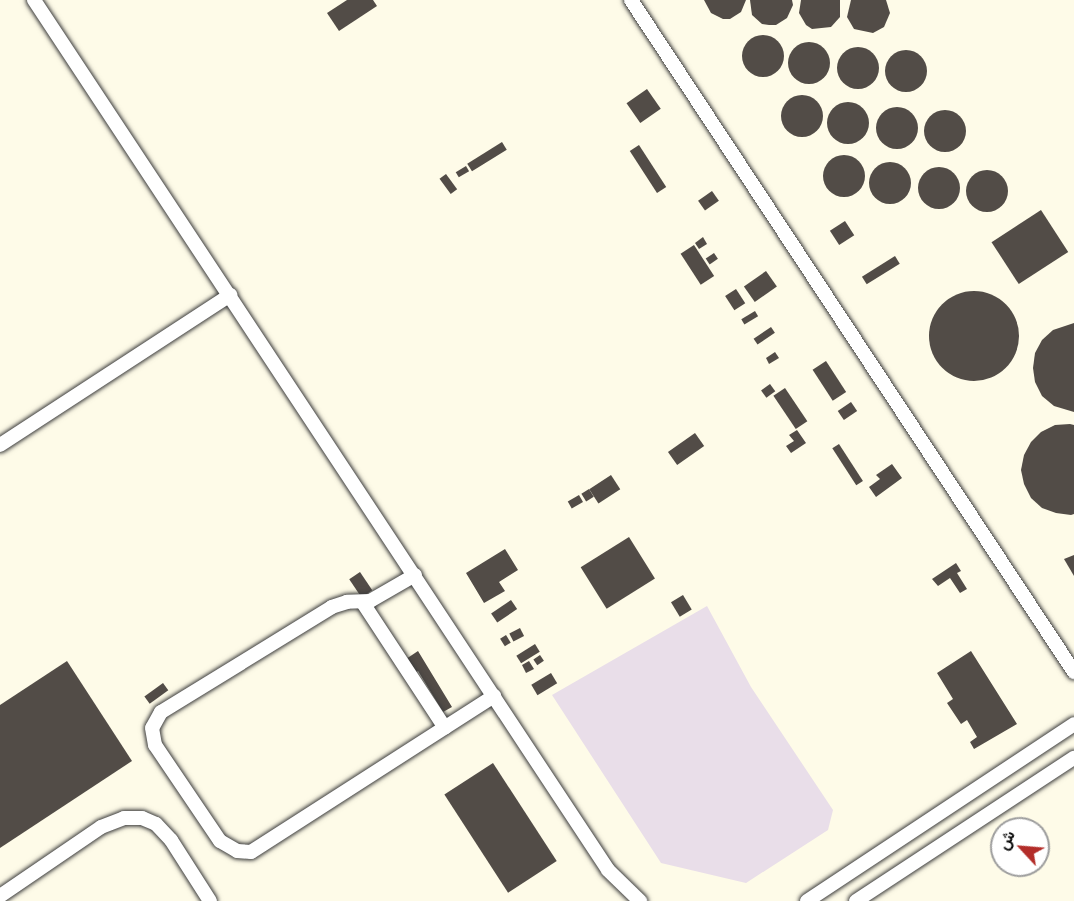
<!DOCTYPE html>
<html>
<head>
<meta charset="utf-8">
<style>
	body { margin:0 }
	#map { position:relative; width:1074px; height:901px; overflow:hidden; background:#fefbe8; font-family:Lora,Vazirmatn,serif }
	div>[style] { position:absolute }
	.industrial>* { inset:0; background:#e9dee9 }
	.building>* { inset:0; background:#524c47; transform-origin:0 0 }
	.round { border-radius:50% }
	.roads { filter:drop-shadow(0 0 2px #3d3d3d) drop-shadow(0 0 2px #3d3d3d) }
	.minor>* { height:14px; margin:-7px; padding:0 7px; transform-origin:7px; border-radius:7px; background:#fff }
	span { translate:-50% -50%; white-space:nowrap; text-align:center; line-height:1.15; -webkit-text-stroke:6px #fff; paint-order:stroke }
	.north { position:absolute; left:990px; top:817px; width:60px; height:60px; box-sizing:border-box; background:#fff; border:2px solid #9d9d9d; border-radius:50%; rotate:296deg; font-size:16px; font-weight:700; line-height:24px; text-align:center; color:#0a0a0a }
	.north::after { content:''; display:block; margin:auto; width:21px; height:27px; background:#b32d29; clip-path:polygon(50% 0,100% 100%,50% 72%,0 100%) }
</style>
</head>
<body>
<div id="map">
	<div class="industrial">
		<div style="clip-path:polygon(707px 606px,751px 687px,833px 810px,828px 830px,746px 883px,661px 863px,552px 695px)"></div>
	</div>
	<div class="building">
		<div style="clip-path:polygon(347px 0,373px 0,377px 6px,339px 31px,327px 13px)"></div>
		<div style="clip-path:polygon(704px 0,746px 0,741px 12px,730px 19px,723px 19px,711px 13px)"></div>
		<div style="clip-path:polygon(750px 0,792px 0,793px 5px,787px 18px,776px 25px,769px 25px,762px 24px,752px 15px)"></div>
		<div style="clip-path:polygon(801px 0,840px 0,840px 17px,831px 27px,812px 29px,806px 25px,799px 13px)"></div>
		<div style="clip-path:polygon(851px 0,886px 0,890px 13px,884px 27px,873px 33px,854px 29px,847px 17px)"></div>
		<div class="round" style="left:742px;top:35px;width:42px;height:42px"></div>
		<div class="round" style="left:788px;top:42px;width:42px;height:42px"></div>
		<div class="round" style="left:837px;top:47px;width:42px;height:42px"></div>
		<div class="round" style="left:885px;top:50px;width:42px;height:42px"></div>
		<div style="left:647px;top:89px;width:24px;height:25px;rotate:55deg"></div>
		<div class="round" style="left:781px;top:95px;width:42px;height:42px"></div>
		<div class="round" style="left:827px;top:102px;width:42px;height:42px"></div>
		<div class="round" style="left:876px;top:107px;width:42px;height:42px"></div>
		<div class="round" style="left:924px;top:110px;width:42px;height:42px"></div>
		<div style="left:502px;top:142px;width:9px;height:41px;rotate:58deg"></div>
		<div style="left:639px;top:145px;width:50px;height:11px;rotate:57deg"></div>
		<div class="round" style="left:823px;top:155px;width:42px;height:42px"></div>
		<div class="round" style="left:869px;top:162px;width:42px;height:42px"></div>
		<div style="left:466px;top:166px;width:6px;height:12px;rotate:59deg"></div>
		<div class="round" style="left:918px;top:167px;width:42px;height:42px"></div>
		<div class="round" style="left:966px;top:170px;width:42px;height:42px"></div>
		<div style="left:446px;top:174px;width:19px;height:8px;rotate:54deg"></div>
		<div style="left:712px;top:191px;width:12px;height:17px;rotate:55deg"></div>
		<div style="left:1041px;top:210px;width:50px;height:59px;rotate:57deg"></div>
		<div style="left:845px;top:221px;width:17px;height:18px;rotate:57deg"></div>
		<div style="clip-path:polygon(703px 237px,707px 244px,699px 249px,695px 243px)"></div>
		<div style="left:694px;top:245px;width:37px;height:16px;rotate:57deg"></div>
		<div style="left:714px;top:253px;width:7px;height:10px;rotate:56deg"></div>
		<div style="left:895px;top:256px;width:9px;height:39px;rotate:58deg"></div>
		<div style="left:766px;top:271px;width:19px;height:27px;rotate:55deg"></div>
		<div style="left:736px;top:289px;width:17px;height:13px;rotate:57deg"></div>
		<div class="round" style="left:929px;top:291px;width:90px;height:90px"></div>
		<div style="left:755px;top:311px;width:6px;height:16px;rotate:59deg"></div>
		<div style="clip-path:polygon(1074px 323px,1074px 412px,1054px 406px,1042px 396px,1035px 382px,1033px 368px,1035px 353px,1042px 340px,1053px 330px)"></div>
		<div style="left:771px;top:327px;width:7px;height:21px;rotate:56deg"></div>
		<div style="clip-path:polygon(775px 352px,779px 358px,769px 364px,766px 358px)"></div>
		<div style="left:826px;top:361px;width:37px;height:16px;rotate:57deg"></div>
		<div style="left:770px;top:384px;width:9px;height:11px;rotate:54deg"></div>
		<div style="left:785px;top:388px;width:40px;height:14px;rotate:56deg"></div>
		<div style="left:851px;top:402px;width:11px;height:16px;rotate:56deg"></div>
		<div style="clip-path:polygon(1070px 424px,1074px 425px,1074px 514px,1071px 515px,1056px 513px,1042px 508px,1031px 498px,1024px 484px,1021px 470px,1024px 455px,1031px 442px,1041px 432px,1055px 425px)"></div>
		<div style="clip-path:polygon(797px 430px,806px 443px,791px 453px,786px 446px,794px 441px,789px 435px)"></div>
		<div style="left:695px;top:433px;width:16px;height:33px;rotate:55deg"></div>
		<div style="left:839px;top:444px;width:44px;height:8px;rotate:57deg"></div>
		<div style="clip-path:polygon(892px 464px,902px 478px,876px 497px,869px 487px,880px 479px,876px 475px)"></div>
		<div style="left:611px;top:475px;width:17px;height:26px;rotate:57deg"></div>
		<div style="left:589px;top:489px;width:9px;height:9px;rotate:58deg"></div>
		<div style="left:579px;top:495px;width:8px;height:13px;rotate:60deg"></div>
		<div style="left:629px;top:537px;width:49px;height:57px;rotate:58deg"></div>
		<div style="clip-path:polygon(505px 549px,518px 570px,499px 582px,505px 591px,484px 603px,466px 573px)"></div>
		<div style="clip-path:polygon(1074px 555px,1074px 576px,1064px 559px)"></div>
		<div style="clip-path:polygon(956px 563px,961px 571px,957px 573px,967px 589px,960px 593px,950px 578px,938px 586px,932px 579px)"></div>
		<div style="left:360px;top:572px;width:22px;height:13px;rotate:56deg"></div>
		<div style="left:683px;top:595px;width:17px;height:14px;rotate:59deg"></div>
		<div style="left:511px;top:600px;width:11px;height:24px;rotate:56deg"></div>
		<div style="left:520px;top:628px;width:9px;height:12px;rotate:63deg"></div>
		<div style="left:506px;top:635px;width:9px;height:7px;rotate:58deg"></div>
		<div style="left:535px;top:644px;width:9px;height:22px;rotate:58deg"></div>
		<div style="clip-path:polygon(418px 651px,452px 707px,443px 712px,418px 671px,415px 673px,406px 659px)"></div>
		<div style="clip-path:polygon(971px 651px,1017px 724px,974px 749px,970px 742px,977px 737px,967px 720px,961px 724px,947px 703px,953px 699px,937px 673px)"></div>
		<div style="left:540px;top:655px;width:7px;height:8px;rotate:56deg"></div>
		<div style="clip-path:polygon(67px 661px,132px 761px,0 848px,0 705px)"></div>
		<div style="clip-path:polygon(529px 661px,534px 669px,526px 673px,522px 665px)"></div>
		<div style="left:551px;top:673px;width:12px;height:23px;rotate:59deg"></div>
		<div style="left:163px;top:683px;width:9px;height:23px;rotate:54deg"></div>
		<div style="left:493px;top:763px;width:117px;height:58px;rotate:57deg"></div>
	</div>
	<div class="roads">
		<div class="minor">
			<div style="left:34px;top:0;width:1042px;rotate:56.58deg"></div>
			<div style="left:608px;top:870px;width:45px;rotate:44.1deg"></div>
			<div style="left:631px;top:0;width:805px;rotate:56.61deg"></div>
			<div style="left:0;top:445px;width:275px;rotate:-33.1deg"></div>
			<div style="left:415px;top:575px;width:52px;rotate:150deg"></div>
			<div style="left:370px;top:601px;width:23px;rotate:178deg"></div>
			<div style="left:347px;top:602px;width:16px;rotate:162deg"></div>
			<div style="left:332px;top:607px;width:201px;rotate:148.4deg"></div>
			<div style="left:161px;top:712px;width:18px;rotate:119deg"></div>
			<div style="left:152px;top:728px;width:17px;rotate:80deg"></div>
			<div style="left:155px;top:745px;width:116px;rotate:55.9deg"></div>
			<div style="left:220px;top:841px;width:20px;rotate:30deg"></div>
			<div style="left:237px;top:851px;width:14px;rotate:4deg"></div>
			<div style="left:251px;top:852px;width:289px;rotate:-32.7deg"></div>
			<div style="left:363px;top:603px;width:149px;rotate:56.7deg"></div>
			<div style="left:0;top:896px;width:122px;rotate:-34.3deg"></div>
			<div style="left:101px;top:827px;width:25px;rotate:-21deg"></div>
			<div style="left:124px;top:818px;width:18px"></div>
			<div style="left:142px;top:818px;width:15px;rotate:23deg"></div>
			<div style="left:156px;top:824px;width:22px;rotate:47deg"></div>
			<div style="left:171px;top:840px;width:72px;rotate:57.4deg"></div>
			<div style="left:807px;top:901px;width:320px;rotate:-33.5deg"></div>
			<div style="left:856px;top:901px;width:261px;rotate:-33.3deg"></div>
		</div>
	</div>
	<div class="north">ش</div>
</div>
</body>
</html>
